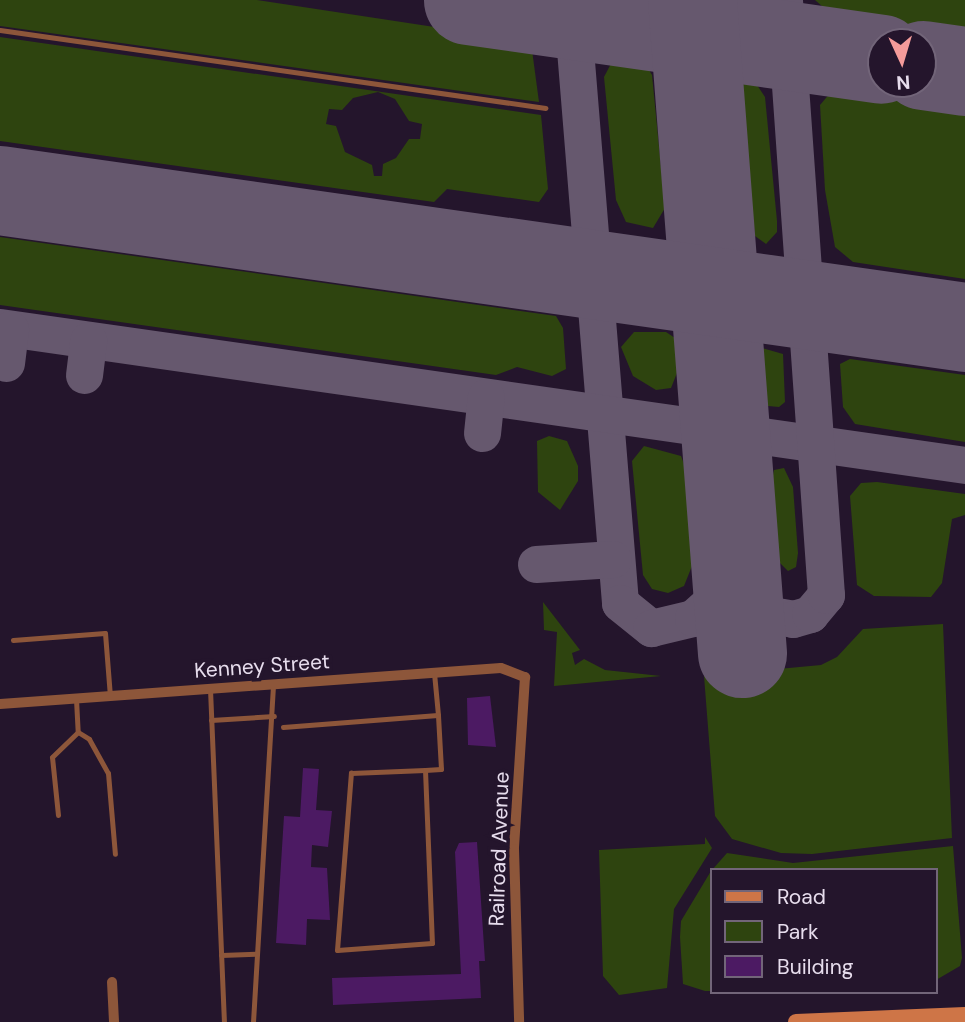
<!DOCTYPE html>
<html>
<head>
<meta charset="utf-8">
<style>
	body { margin:0 }
	#map { position:relative; width:965px; height:1022px; overflow:hidden; background:#24152c; font-family:"DM Sans",sans-serif }
	div>[style] { position:absolute }
	.green>* { inset:0; background:#2e440f }
	.taxiway>* { height:37px; margin:-18.5px; padding:0 18.5px; transform-origin:18.5px; border-radius:18.5px; background:#66586e }
	.runway>* { height:89px; margin:-44.5px; padding:0 44.5px; transform-origin:44.5px; border-radius:44.5px; background:#66586e }
	.building>* { inset:0; background:#4c1a63 }
	.service>* { height:5px; margin:-2.5px; padding:0 2.5px; transform-origin:2.5px; border-radius:2.5px; background:#8d563a }
	.minor>* { height:10px; margin:-5px; padding:0 5px; transform-origin:5px; border-radius:5px; background:#8d563a }
	.secondary>* { height:16px; margin:-8px; padding:0 8px; transform-origin:8px; border-radius:8px; background:#ce7547 }
	span { translate:-50% -50%; white-space:nowrap; text-align:center; line-height:1.15; -webkit-text-stroke:7px #24152c; paint-order:stroke }
	.street-label { font-size:21px; color:#e7dded }
	.legend { position:absolute; left:710px; top:868px; width:228px; height:126px; box-sizing:border-box; background:#24152c; border:2px solid #726579; margin:0; padding:9px 12px; list-style:none; font-size:21px; color:#e7dded }
	.legend li { display:flex; align-items:center; gap:14px; height:35px }
	.legend b { width:35px; border:2px solid #726579 }
	.north { position:absolute; left:867px; top:28px; width:70px; height:70px; box-sizing:border-box; background:#24152c; border:2px solid #726579; border-radius:50%; rotate:176deg; font-size:19px; font-weight:700; line-height:28px; text-align:center; color:#e7dded }
	.north::after { content:''; display:block; margin:auto; width:24px; height:32px; background:#f59b9a; clip-path:polygon(50% 0,100% 100%,50% 72%,0 100%) }
</style>
</head>
<body>
<div id="map">
	<div class="green">
		<div style="clip-path:polygon(0 0,257px 0,514px 39px,532px 50px,539px 102px,0 26px)"></div>
		<div style="clip-path:polygon(815px 0,965px 0,965px 32px,932px 34px,839px 21px)"></div>
		<div style="clip-path:polygon(evenodd,0 37px,541px 115px,548px 189px,539px 202px,447px 189px,434px 202px,0 141px,0 37px,378px 92px,395px 99px,409px 121px,422px 124px,420px 139px,409px 139px,396px 158px,383px 164px,382px 176px,374px 176px,372px 165px,345px 152px,336px 126px,326px 124px,329px 109px,342px 110px,353px 98px,378px 92px)"></div>
		<div style="clip-path:polygon(615px 56px,641px 57px,652px 75px,665px 208px,653px 228px,626px 222px,616px 200px,604px 77px)"></div>
		<div style="clip-path:polygon(743px 75px,751px 76px,765px 97px,777px 221px,777px 232px,766px 244px,755px 236px,740px 94px)"></div>
		<div style="clip-path:polygon(858px 88px,965px 100px,965px 279px,853px 262px,835px 247px,825px 190px,820px 105px,831px 92px)"></div>
		<div style="clip-path:polygon(0 237px,556px 316px,563px 328px,566px 369px,552px 376px,517px 367px,496px 375px,0 305px)"></div>
		<div style="clip-path:polygon(634px 332px,666px 332px,675px 338px,679px 368px,671px 388px,656px 390px,633px 376px,621px 347px)"></div>
		<div style="clip-path:polygon(759px 347px,783px 354px,785px 402px,779px 407px,768px 406px,764px 399px)"></div>
		<div style="clip-path:polygon(850px 359px,965px 375px,965px 442px,855px 424px,843px 407px,840px 364px)"></div>
		<div style="clip-path:polygon(549px 436px,567px 441px,578px 466px,578px 481px,560px 510px,538px 492px,537px 441px)"></div>
		<div style="clip-path:polygon(644px 446px,681px 456px,687px 472px,692px 566px,684px 586px,668px 593px,652px 589px,643px 575px,632px 461px)"></div>
		<div style="clip-path:polygon(784px 468px,793px 487px,798px 553px,796px 567px,788px 571px,779px 562px,772px 480px,774px 470px)"></div>
		<div style="clip-path:polygon(877px 482px,965px 494px,965px 515px,952px 519px,942px 583px,931px 597px,874px 596px,857px 585px,850px 496px,861px 483px)"></div>
		<div style="clip-path:polygon(543px 602px,580px 650px,572px 653px,575px 665px,584px 659px,605px 670px,661px 676px,554px 686px,557px 632px,544px 630px)"></div>
		<div style="clip-path:polygon(943px 624px,952px 838px,812px 854px,781px 853px,732px 839px,715px 816px,704px 676px,821px 665px,837px 657px,863px 629px)"></div>
		<div style="clip-path:polygon(705px 837px,712px 848px,674px 909px,667px 988px,619px 995px,603px 976px,599px 850px,705px 844px)"></div>
		<div style="clip-path:polygon(953px 846px,962px 958px,960px 966px,936px 980px,935px 870px,712px 870px,727px 853px,793px 863px)"></div>
		<div style="clip-path:polygon(711px 871px,711px 991px,705px 991px,683px 984px,680px 937px,681px 921px)"></div>
	</div>
	<div class="taxiway">
		<div style="left:571px;top:0;width:605px;rotate:85.35deg"></div>
		<div style="left:620px;top:603px;width:40px;rotate:39deg"></div>
		<div style="left:651px;top:628px;width:43px;rotate:-13.4deg"></div>
		<div style="left:693px;top:618px;width:27px;rotate:-42deg"></div>
		<div style="left:713px;top:600px;width:52px;rotate:-64.9deg"></div>
		<div style="left:795px;top:44px;width:87px;rotate:7.9deg"></div>
		<div style="left:923px;top:62px;width:42px;rotate:1.4deg"></div>
		<div style="left:0;top:327px;width:975px;rotate:8.14deg"></div>
		<div style="left:6px;top:363px;width:34px;rotate:-83deg"></div>
		<div style="left:84px;top:375px;width:35px;rotate:-83deg"></div>
		<div style="left:482px;top:433px;width:36px;rotate:-84deg"></div>
		<div style="left:735px;top:553px;width:52px;rotate:66.4deg"></div>
		<div style="left:756px;top:601px;width:21px;rotate:43deg"></div>
		<div style="left:771px;top:615px;width:22px;rotate:10deg"></div>
		<div style="left:793px;top:619px;width:18px;rotate:-16deg"></div>
		<div style="left:810px;top:614px;width:25px;rotate:-50deg"></div>
		<div style="left:826px;top:595px;width:596px;rotate:-94.04deg"></div>
		<div style="left:536px;top:564px;width:77px;rotate:-3.7deg"></div>
	</div>
	<div class="runway">
		<div style="left:468px;top:0;width:417px;rotate:8.1deg"></div>
		<div style="left:692px;top:0;width:655px;rotate:85.62deg"></div>
		<div style="left:923px;top:65px;width:42px;rotate:8.1deg"></div>
		<div style="left:0;top:190px;width:975px;rotate:8.08deg"></div>
	</div>
	<div class="building">
		<div style="clip-path:polygon(490px 696px,496px 747px,468px 745px,467px 698px)"></div>
		<div style="clip-path:polygon(303px 768px,319px 769px,316px 810px,332px 811px,328px 847px,312px 845px,311px 867px,327px 868px,330px 920px,307px 919px,306px 945px,276px 943px,284px 816px,300px 817px)"></div>
		<div style="clip-path:polygon(477px 842px,485px 961px,479px 961px,481px 998px,333px 1005px,332px 978px,461px 974px,455px 852px,459px 843px)"></div>
	</div>
	<div class="service">
		<div style="left:0;top:30px;width:551px;rotate:8.14deg"></div>
		<div style="left:13px;top:640px;width:92px;rotate:-4.4deg"></div>
		<div style="left:105px;top:633px;width:63px;rotate:85.5deg"></div>
		<div style="left:210px;top:689px;width:333px;rotate:87.6deg"></div>
		<div style="left:76px;top:699px;width:33px;rotate:87deg"></div>
		<div style="left:78px;top:732px;width:13px;rotate:32deg"></div>
		<div style="left:89px;top:739px;width:39px;rotate:61deg"></div>
		<div style="left:108px;top:773px;width:81px;rotate:85.1deg"></div>
		<div style="left:211px;top:720px;width:63px;rotate:-3.6deg"></div>
		<div style="left:283px;top:727px;width:155px;rotate:-4.4deg"></div>
		<div style="left:438px;top:715px;width:42px;rotate:-95.4deg"></div>
		<div style="left:425px;top:770px;width:173px;rotate:87.7deg"></div>
		<div style="left:432px;top:943px;width:95px;rotate:175.8deg"></div>
		<div style="left:337px;top:950px;width:178px;rotate:-85.5deg"></div>
		<div style="left:351px;top:773px;width:74px;rotate:-2.3deg"></div>
		<div style="left:425px;top:770px;width:16px;rotate:-4deg"></div>
		<div style="left:441px;top:769px;width:54px;rotate:-93.2deg"></div>
		<div style="left:58px;top:815px;width:58px;rotate:-95.9deg"></div>
		<div style="left:52px;top:757px;width:36px;rotate:-44deg"></div>
		<div style="left:221px;top:955px;width:36px;rotate:-2deg"></div>
		<div style="left:253px;top:1022px;width:338px;rotate:-86.6deg"></div>
	</div>
	<div class="minor">
		<div style="left:0;top:704px;width:502px;rotate:-4.11deg"></div>
		<div style="left:501px;top:668px;width:26px;rotate:21deg"></div>
		<div style="left:525px;top:677px;width:172px;rotate:93.7deg"></div>
		<div style="left:514px;top:849px;width:173px;rotate:88.3deg"></div>
		<div style="left:112px;top:982px;width:40px;rotate:87.1deg"></div>
	</div>
	<div class="secondary">
		<div style="left:796px;top:1022px;width:169px;rotate:-2.4deg"></div>
	</div>
	<div class="street-label">
		<span style="left:262px;top:666px;rotate:-4deg">Kenney Street</span>
		<span style="left:499px;top:849px;rotate:-88deg">Railroad Avenue</span>
	</div>
	<ul class="legend">
	<li><b style="height:9px;background:#ce7547"></b>Road</li>
	<li><b style="height:19px;background:#2e440f"></b>Park</li>
	<li><b style="height:19px;background:#4c1a63"></b>Building</li>
	</ul>
	<div class="north">N</div>
</div>
</body>
</html>
